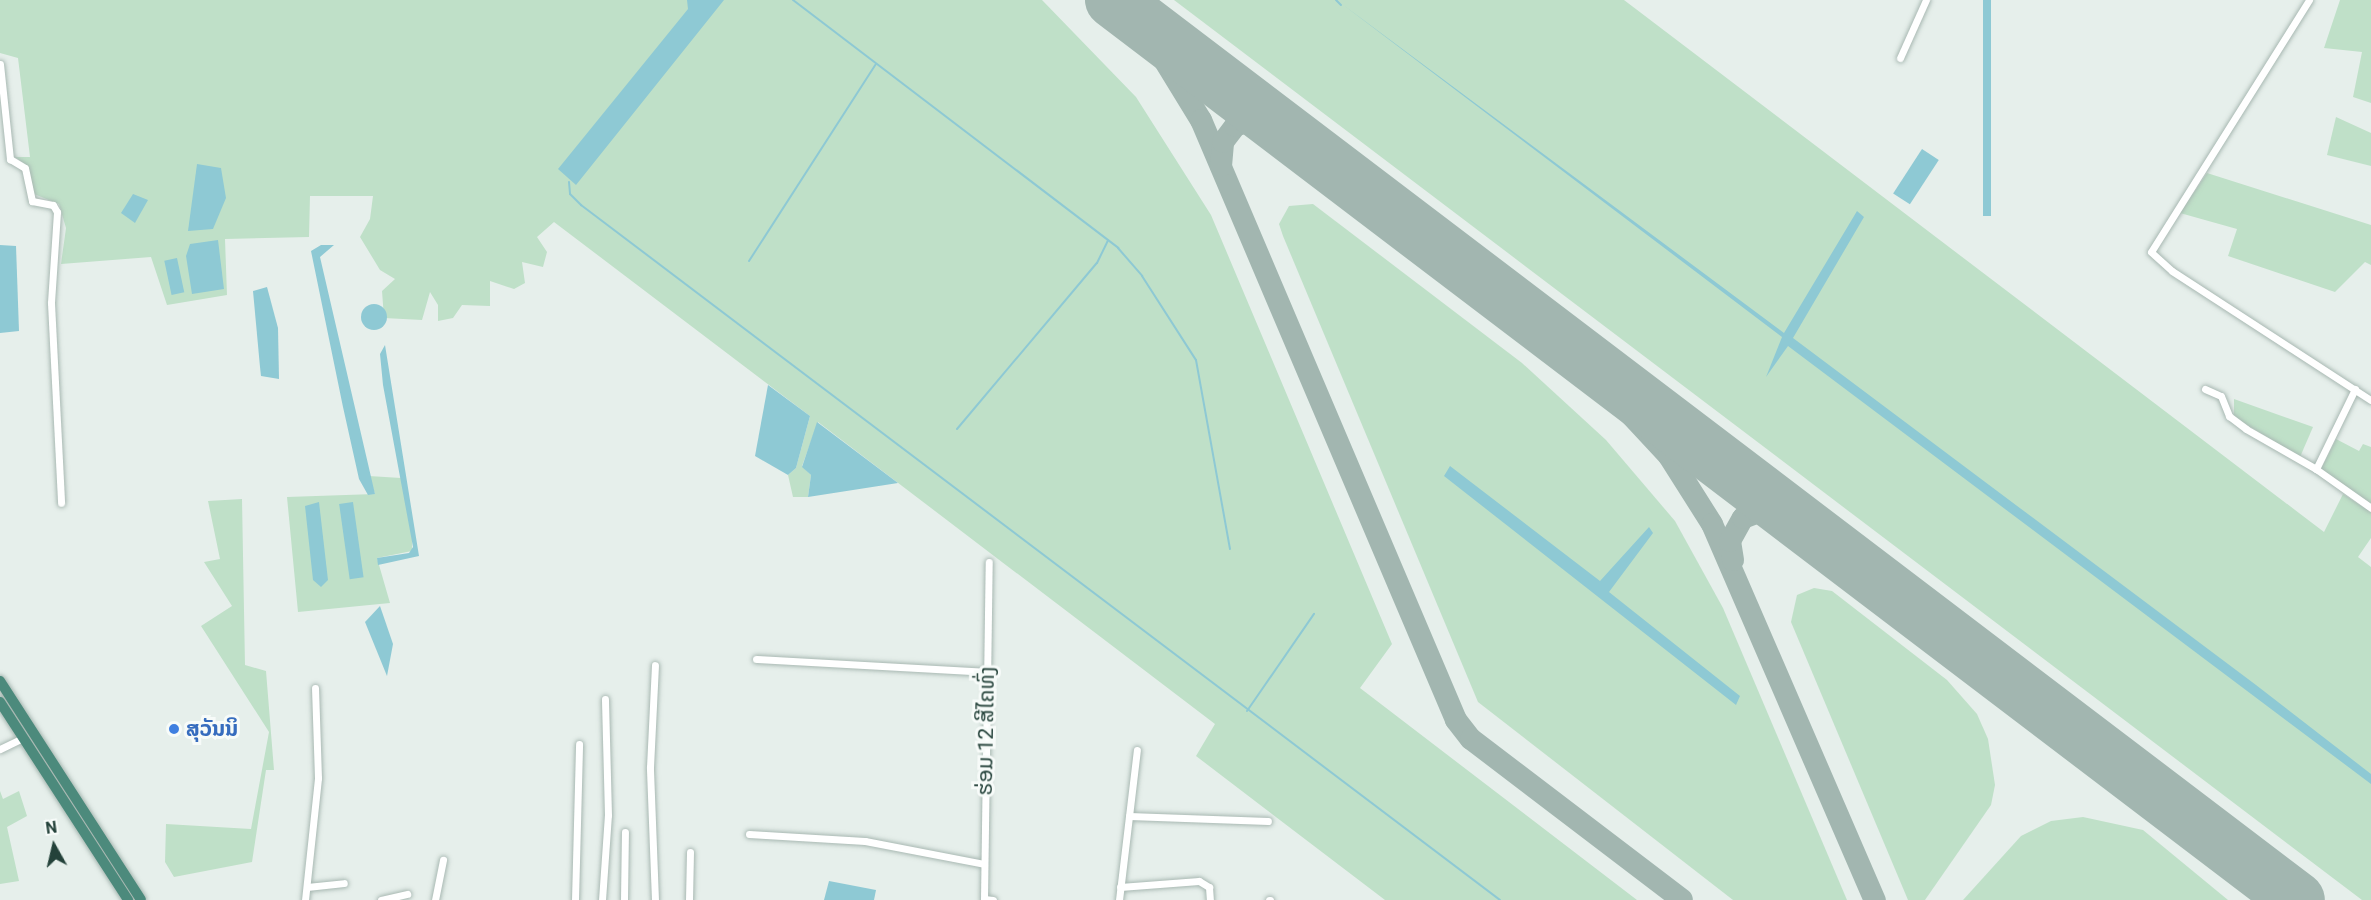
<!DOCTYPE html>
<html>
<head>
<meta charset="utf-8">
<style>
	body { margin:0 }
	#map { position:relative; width:2371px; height:900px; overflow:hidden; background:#e6efeb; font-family:Roboto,"Noto Sans Lao",sans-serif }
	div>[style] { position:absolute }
	.green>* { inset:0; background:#bfe0c8 }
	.water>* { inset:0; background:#8ec9d4; transform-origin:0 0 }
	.round { border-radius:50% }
	.stream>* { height:2px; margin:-1px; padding:0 1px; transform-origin:1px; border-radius:1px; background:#8ec9d4 }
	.taxiway>* { height:22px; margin:-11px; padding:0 11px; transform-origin:11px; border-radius:11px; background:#a2b6b0 }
	.runway>* { height:56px; margin:-28px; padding:0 28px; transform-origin:28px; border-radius:28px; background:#a2b6b0 }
	.roads { filter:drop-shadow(0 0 2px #a8b8b2) drop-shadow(0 0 2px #a8b8b2) }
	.minor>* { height:7px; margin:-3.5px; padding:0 3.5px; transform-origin:3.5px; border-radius:3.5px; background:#fff }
	.trunk>* { height:10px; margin:-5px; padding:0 5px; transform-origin:5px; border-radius:5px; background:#4c8a7c }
	.dots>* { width:16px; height:16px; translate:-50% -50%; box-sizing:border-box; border:3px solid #f7fbf9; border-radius:50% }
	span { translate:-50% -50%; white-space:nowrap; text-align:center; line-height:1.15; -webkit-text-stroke:6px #f7fbf9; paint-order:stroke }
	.shop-label { font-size:21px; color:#366cbe; font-weight:700 }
	.left { translate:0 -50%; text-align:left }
	.street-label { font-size:21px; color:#24423a }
	.north { position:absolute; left:24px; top:816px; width:60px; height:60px; -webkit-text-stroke:4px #f7fbf9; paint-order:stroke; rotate:352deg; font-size:16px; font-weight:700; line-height:24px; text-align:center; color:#24423a }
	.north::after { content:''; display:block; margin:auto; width:21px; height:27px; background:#24423a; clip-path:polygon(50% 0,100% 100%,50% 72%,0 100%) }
</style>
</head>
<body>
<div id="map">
	<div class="green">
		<div style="clip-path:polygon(0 0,1042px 0,1136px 97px,1211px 215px,1392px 644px,1360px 688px,1637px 900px,1385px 900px,1196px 756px,1215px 724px,818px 422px,802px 466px,811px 475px,808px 497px,793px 497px,788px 475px,796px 468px,810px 416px,554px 222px,537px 237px,547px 252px,543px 267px,522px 262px,525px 283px,514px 289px,490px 281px,490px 306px,462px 305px,453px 318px,438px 321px,438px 305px,430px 292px,422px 320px,384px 318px,382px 291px,395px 279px,380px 270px,360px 237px,370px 219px,373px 196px,310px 196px,309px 237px,225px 239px,227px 295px,167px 305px,151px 257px,61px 264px,66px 228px,59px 204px,34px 194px,28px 166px,15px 157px,30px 157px,18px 58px,0 53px)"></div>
		<div style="clip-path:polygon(1174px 0,1624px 0,2324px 532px,2343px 494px,2371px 512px,2371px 538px,2358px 557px,2371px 567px,2371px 900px,2362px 900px)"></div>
		<div style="clip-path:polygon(2340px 0,2371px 0,2371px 103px,2353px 97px,2362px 52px,2324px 48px)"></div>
		<div style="clip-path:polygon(2336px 117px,2371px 133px,2371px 166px,2327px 155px)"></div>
		<div style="clip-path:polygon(2207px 173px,2371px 225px,2371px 265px,2365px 262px,2335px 292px,2228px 256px,2237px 229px,2180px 213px)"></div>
		<div style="clip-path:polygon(1313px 204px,1522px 363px,1606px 440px,1675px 521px,1723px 608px,1847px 900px,1733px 900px,1478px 702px,1283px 236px,1279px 224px,1289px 206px)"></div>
		<div style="clip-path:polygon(2234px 399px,2313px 427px,2300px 457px,2234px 417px)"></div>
		<div style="clip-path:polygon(2336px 439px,2359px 451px,2363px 444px,2371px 447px,2371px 504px,2320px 471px)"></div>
		<div style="clip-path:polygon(369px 476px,401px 478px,412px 534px,412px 551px,377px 558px,390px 603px,298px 612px,287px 497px,375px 494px)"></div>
		<div style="clip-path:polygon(242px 499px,245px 665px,266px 671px,274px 770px,266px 770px,252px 862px,174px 877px,165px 862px,166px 824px,251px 829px,269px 732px,201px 626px,232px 606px,204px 562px,220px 559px,208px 501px)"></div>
		<div style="clip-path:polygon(1814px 588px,1832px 591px,1947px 680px,1977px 714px,1988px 739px,1995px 785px,1991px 805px,1925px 900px,1908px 900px,1791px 622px,1797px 595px)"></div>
		<div style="clip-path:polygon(0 791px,3px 799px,19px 791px,27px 816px,7px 827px,19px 881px,0 884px)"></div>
		<div style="clip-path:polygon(2083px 817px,2143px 830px,2228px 900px,1963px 900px,2021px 836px,2051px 821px)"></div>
	</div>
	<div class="water">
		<div style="clip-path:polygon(687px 0,724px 0,576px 185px,558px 169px,688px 9px)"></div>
		<div style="left:1983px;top:0;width:8px;height:216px"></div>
		<div style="clip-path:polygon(1342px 4px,1784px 333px,1857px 211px,1864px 217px,1793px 338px,2256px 685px,2371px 774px,2371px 784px,1788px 346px,1766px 377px,1782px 337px)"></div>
		<div style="left:1922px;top:149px;width:20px;height:53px;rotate:33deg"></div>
		<div style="clip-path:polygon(197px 164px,221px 168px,226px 198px,213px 229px,188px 231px)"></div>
		<div style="clip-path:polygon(133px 194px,148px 200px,135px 223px,121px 213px)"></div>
		<div style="clip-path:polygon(218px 240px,224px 289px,192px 294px,186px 256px,190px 244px)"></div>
		<div style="clip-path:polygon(0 245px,16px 246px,19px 331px,0 333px)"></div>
		<div style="clip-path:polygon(321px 245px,334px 245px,320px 257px,375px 494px,368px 495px,359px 479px,343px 407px,311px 251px)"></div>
		<div style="left:177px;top:258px;width:35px;height:13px;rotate:78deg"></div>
		<div style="clip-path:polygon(267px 287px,278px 328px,279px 379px,261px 376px,260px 367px,253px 291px)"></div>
		<div class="round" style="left:361px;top:304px;width:26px;height:26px"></div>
		<div style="clip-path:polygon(385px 345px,419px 556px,378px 565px,377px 558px,409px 553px,413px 547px,383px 385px,380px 354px)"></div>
		<div style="clip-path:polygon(768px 385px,810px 416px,796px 468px,788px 475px,755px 456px)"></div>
		<div style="clip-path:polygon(817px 422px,898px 483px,808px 497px,811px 475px,802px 467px)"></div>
		<div style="clip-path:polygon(1450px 466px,1600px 581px,1649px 527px,1653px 533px,1609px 592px,1740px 696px,1736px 705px,1444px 476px)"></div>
		<div style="clip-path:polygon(319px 502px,328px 580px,321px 587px,313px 580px,305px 506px)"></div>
		<div style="left:353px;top:502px;width:76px;height:14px;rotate:82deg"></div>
		<div style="clip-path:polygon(380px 606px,393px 644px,387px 676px,365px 622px)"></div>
		<div style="clip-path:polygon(829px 881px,876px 890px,874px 900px,824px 900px)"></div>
	</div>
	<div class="stream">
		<div style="left:793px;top:0;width:409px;rotate:37.3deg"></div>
		<div style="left:1118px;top:248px;width:37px;rotate:49deg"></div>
		<div style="left:1142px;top:276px;width:100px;rotate:57.3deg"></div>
		<div style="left:1196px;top:360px;width:192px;rotate:79.8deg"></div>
		<div style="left:1336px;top:0;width:7px;rotate:45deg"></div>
		<div style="left:569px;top:182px;width:12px;rotate:85deg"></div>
		<div style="left:570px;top:194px;width:16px;rotate:45deg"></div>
		<div style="left:581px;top:205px;width:1152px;rotate:37.1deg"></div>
		<div style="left:749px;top:261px;width:234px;rotate:-57.2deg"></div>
		<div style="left:957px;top:429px;width:217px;rotate:-49.9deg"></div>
		<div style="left:1097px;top:263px;width:25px;rotate:-64deg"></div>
		<div style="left:1247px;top:711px;width:118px;rotate:-55.4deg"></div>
	</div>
	<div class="taxiway">
		<div style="left:1139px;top:19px;width:119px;rotate:58.5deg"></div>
		<div style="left:1201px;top:120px;width:652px;rotate:66.97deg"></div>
		<div style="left:1456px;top:720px;width:24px;rotate:52deg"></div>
		<div style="left:1471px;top:739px;width:265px;rotate:37.3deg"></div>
		<div style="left:1221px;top:166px;width:24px;rotate:-85deg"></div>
		<div style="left:1223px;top:142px;width:20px;rotate:-53deg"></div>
		<div style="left:1235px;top:126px;width:23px;rotate:-20deg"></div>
		<div style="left:1257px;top:118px;width:23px;rotate:20deg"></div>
		<div style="left:1564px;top:343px;width:154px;rotate:47.1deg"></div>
		<div style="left:1669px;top:456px;width:80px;rotate:57.7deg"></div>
		<div style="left:1712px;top:524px;width:410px;rotate:66.6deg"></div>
		<div style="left:1733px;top:560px;width:19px;rotate:-99deg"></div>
		<div style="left:1730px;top:541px;width:26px;rotate:-61deg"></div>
		<div style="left:1743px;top:518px;width:25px;rotate:-21deg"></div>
		<div style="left:1766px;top:509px;width:27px;rotate:15deg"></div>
	</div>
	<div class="runway">
		<div style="left:1113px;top:0;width:1487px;rotate:37.24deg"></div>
	</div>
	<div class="roads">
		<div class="minor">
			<div style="left:2309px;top:0;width:297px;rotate:122.1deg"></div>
			<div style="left:2151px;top:252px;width:28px;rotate:42deg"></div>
			<div style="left:2172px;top:271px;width:237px;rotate:33deg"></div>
			<div style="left:1900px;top:58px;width:64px;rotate:-65.9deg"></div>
			<div style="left:0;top:64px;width:96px;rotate:84deg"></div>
			<div style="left:10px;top:159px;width:17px;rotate:31deg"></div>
			<div style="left:25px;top:168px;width:34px;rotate:78deg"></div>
			<div style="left:32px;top:201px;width:21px;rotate:11deg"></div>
			<div style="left:53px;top:205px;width:8px;rotate:60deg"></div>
			<div style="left:57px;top:212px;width:91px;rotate:93.8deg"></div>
			<div style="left:51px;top:303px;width:200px;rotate:87.1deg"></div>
			<div style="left:2205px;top:389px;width:17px;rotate:24deg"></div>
			<div style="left:2221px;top:396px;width:22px;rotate:68deg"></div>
			<div style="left:2229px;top:416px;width:21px;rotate:37deg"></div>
			<div style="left:2246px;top:429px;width:81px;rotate:29.7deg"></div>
			<div style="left:2355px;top:389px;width:89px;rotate:116deg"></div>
			<div style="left:2316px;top:469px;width:67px;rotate:35.3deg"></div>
			<div style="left:756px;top:659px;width:230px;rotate:3.2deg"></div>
			<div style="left:0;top:749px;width:25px;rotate:-26deg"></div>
			<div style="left:1129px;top:816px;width:139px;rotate:2.1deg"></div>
			<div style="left:749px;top:834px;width:116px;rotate:3.5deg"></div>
			<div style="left:865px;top:841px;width:121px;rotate:10.9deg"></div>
			<div style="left:307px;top:887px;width:37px;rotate:-6deg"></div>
			<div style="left:1120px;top:887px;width:79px;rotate:-4.3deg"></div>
			<div style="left:1199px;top:881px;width:12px;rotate:31deg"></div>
			<div style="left:1209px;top:887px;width:13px;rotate:86deg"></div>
			<div style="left:984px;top:899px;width:9px;rotate:6deg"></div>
			<div style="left:305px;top:900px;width:123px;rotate:-83.9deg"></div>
			<div style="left:318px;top:778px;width:90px;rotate:-91.9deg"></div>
			<div style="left:381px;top:900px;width:27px;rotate:-13deg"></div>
			<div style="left:435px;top:900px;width:41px;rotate:-78.7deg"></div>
			<div style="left:575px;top:900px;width:156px;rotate:-88.5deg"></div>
			<div style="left:602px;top:900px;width:85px;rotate:-86deg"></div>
			<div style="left:608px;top:815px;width:116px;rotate:-91.5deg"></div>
			<div style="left:624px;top:900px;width:68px;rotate:-89.2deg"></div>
			<div style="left:655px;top:900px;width:133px;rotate:-92.2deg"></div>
			<div style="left:650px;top:767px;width:102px;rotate:-87.2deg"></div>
			<div style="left:689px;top:900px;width:48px;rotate:-88.8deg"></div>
			<div style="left:984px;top:900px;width:338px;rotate:-89.2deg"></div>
			<div style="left:1119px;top:900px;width:151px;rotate:-83.2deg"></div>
			<div style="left:1269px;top:900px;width:1px"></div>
		</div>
		<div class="trunk">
			<div style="left:0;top:681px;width:260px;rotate:57.2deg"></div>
			<div style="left:0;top:702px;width:236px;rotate:57.1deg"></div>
		</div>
	</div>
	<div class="dots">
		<div style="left:174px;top:729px;background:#3f7fe0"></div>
	</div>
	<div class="shop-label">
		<span class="left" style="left:186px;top:729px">ສຸວັນນິ</span>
	</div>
	<div class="street-label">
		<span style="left:986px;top:731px;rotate:-89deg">ຮ່ອມ 12 ສີໄຄທົ່ງ</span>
	</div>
	<div class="north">N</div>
</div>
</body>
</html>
